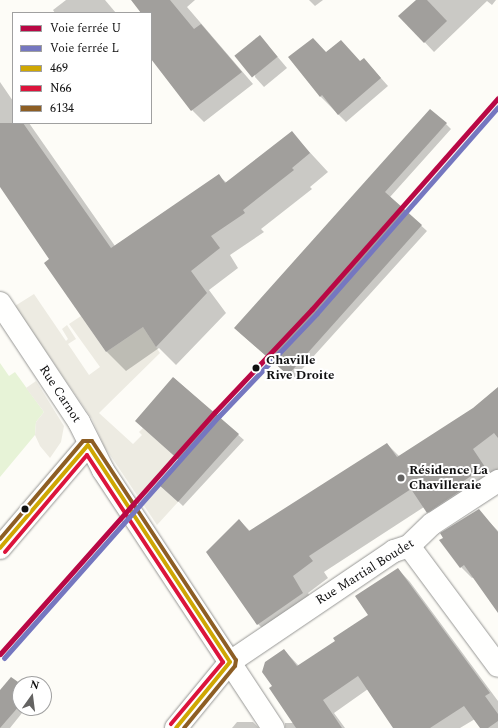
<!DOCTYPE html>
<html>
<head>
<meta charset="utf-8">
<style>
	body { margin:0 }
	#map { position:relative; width:498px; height:728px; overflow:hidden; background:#fdfcf7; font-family:Spectral,serif }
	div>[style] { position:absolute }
	.green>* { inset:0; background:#e7f3d7 }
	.plaza>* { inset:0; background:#edebe2 }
	.shadow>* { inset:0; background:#0003 }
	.building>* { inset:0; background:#a19f9c; transform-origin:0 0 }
	.roads { filter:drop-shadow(0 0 1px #979795) drop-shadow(0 0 1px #979795) }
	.minor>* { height:22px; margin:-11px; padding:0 11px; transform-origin:11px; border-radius:11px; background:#fffffe }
	.bus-1>* { height:4px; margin:-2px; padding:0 2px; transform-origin:2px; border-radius:2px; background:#cfa703 }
	.bus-2>* { height:4px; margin:-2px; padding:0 2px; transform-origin:2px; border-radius:2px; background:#dc143c }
	.bus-3>* { height:4px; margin:-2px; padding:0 2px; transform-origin:2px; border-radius:2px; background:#8d5e24 }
	.rail-1>* { height:5px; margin:-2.5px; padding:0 2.5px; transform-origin:2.5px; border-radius:2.5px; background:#b90845 }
	.rail-2>* { height:5px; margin:-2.5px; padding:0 2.5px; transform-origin:2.5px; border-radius:2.5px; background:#7577c0 }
	.dots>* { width:11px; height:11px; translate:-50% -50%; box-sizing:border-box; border:2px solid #fff; border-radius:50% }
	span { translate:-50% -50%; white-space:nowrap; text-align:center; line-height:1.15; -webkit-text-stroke:4px #fff; paint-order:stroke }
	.stop-label { font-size:13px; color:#111; font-weight:700 }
	.left { translate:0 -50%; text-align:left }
	.street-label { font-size:13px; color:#111 }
	.poi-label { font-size:13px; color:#111; font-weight:700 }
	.legend { position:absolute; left:12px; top:12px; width:140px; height:112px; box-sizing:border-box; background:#fff; border:1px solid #a0a0a0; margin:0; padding:5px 7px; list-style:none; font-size:12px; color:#111 }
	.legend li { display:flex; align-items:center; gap:8px; height:20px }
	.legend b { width:20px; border:1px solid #a0a0a0 }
	.north { position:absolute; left:12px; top:676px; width:40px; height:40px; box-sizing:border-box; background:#fff; border:1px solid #a0a0a0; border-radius:50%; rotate:14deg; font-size:11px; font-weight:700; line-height:16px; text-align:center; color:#111 }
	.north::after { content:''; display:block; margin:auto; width:14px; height:18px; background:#646362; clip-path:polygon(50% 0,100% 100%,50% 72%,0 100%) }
</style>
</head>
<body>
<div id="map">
	<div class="green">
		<div style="clip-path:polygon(0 363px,9px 376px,15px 372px,44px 412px,36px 422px,35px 435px,0 477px)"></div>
	</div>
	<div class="plaza">
		<div style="clip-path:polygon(34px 294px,66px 341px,68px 339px,62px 329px,67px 325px,76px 339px,68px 344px,89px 375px,100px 367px,69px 324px,81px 316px,106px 352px,143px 327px,160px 353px,99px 413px,133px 444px,142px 435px,139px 432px,143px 428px,181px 461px,159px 485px,178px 502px,157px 525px,104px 446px,92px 419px,15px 306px)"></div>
		<div style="clip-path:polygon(36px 381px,64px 426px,61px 442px,50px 458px,40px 446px,35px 435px,36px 422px,44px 412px,26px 388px)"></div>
	</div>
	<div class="shadow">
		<div style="clip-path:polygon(66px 0,105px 0,116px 13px,55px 13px,53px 10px)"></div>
		<div style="clip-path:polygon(132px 0,195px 0,187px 7px,253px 84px,204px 122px,192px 110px,151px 23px,151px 13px,142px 13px)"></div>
		<div style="clip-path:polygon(309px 0,323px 0,315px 6px)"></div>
		<div style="clip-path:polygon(418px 0,496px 0,492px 5px,487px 1px,434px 52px,400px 16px)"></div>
		<div style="clip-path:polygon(260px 36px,287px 68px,264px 87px,255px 77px)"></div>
		<div style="clip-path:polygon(327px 53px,361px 62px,364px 59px,388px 86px,346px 122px,321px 97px,290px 57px)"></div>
		<div style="clip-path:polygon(0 82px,13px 101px,13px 123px,29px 123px,115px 246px,219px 176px,227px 183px,292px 133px,328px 172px,310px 187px,312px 189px,261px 229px,264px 232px,230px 255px,238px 268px,209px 290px,226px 313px,176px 365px,159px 348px,126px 371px,107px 352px,46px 263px,51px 260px,0 185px)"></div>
		<div style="clip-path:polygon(446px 124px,451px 129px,390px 197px,427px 231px,293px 379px,240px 333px)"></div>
		<div style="clip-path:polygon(174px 378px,244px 440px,183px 506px,161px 485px,182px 462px)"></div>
		<div style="clip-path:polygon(498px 389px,498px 485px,443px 528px,424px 507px,324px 572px,328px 578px,308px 593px,318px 610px,274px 640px,258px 624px,239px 520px,251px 532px,387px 444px,400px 457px,474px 408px)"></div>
		<div style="clip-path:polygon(478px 510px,498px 531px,498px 608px,474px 577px,472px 578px,461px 567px)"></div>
		<div style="clip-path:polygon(398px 569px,410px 582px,498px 701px,498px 728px,481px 728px,475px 719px,460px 728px,394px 728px,368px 689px,334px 713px,345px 728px,285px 728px,285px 723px,294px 723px,273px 686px,284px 650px,299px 666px,336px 641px,369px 615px)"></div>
		<div style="clip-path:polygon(20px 685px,20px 708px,26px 708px,10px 728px,0 728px,0 697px)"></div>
		<div style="clip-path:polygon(237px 722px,253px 722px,259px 728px,232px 728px)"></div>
	</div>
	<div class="building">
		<div style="clip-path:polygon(131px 0,170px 0,194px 29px,201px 24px,242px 72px,191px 111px,151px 59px,151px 13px,141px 13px)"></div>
		<div style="clip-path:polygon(416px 0,427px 0,447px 21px,424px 43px,398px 16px)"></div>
		<div style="left:260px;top:35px;width:28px;height:33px;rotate:51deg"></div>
		<div style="clip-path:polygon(313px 38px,326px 52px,341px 40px,360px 61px,364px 58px,381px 78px,338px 115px,322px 95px,320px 97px,288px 57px)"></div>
		<div style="clip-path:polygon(430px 109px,447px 123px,385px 192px,422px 225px,288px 375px,234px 328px)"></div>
		<div style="clip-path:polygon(0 123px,23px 123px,111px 248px,219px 174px,225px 183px,292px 131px,310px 153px,292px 168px,294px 170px,243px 210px,245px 213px,211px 236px,220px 248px,191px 271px,207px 293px,156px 347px,143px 327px,106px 352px,44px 263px,49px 259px,0 187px)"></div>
		<div style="clip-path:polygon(173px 377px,239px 434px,178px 502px,159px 485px,181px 462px,135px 421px)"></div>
		<div style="clip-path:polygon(498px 387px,498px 438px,494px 433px,473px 449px,485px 467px,459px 484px,463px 489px,427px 513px,411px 489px,309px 556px,313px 561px,293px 576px,303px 593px,257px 625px,206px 552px,239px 519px,249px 531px,387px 443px,397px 457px,473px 408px)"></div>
		<div style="clip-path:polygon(479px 509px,498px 532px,498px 613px,464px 565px,460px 568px,439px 540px,443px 538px,440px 533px)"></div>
		<div style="clip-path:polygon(398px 568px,490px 693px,485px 696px,498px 714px,498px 721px,488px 728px,480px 728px,464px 706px,430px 728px,393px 728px,358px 676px,323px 700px,342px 728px,296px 728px,269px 688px,272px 686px,262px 672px,265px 662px,284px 649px,297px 666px,335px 641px,333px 638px,368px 615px,355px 596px)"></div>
		<div style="clip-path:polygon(11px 677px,21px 684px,20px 705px,0 728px,0 690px)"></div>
	</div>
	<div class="roads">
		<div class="minor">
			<div style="left:0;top:303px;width:143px;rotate:56.4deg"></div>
			<div style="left:79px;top:422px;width:54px;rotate:63.4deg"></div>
			<div style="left:103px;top:470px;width:309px;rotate:56.6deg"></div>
			<div style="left:409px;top:546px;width:149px;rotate:53.4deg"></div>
			<div style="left:0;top:548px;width:135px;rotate:-49.5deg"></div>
			<div style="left:176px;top:728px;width:85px;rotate:-50.7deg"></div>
			<div style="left:230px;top:662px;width:198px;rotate:-34.1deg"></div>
			<div style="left:394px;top:551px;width:16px;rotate:-18deg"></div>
			<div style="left:409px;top:546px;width:32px;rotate:-44deg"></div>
			<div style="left:432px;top:524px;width:79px;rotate:-33.1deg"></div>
		</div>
	</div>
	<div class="bus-1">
		<div style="left:88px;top:445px;width:259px;rotate:56.8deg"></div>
		<div style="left:230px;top:662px;width:85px;rotate:129.3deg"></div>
		<div style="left:0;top:548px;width:135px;rotate:-49.5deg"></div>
	</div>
	<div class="bus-2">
		<div style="left:5px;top:552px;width:127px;rotate:-49.8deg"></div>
		<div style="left:87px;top:455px;width:248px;rotate:56.7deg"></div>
		<div style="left:223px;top:662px;width:81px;rotate:130deg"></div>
	</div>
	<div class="bus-3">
		<div style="left:0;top:539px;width:128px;rotate:-49.7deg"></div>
		<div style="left:83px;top:441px;width:9px"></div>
		<div style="left:92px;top:441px;width:262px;rotate:56.7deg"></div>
		<div style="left:236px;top:660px;width:6px;rotate:99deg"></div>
		<div style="left:235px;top:666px;width:80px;rotate:129.4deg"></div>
	</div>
	<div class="rail-1">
		<div style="left:0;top:654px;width:324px;rotate:-48.4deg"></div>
		<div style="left:215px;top:412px;width:141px;rotate:-46.7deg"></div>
		<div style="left:312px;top:309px;width:281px;rotate:-48.6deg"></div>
	</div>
	<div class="rail-2">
		<div style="left:4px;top:658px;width:324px;rotate:-48.4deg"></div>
		<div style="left:219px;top:416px;width:142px;rotate:-46.4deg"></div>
		<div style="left:317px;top:313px;width:274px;rotate:-48.7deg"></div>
	</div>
	<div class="dots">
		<div style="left:256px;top:368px;background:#111"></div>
		<div style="left:401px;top:478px;background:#646362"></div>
		<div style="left:25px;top:509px;background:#111"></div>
	</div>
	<div class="stop-label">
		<span class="left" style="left:266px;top:368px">Chaville<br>Rive Droite</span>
	</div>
	<div class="street-label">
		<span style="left:60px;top:394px;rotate:57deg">Rue Carnot</span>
		<span style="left:365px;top:572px;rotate:-32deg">Rue Martial Boudet</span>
	</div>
	<div class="poi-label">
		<span class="left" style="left:409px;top:478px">Résidence La<br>Chavilleraie</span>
	</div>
	<ul class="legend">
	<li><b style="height:5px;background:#b90845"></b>Voie ferrée U</li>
	<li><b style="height:5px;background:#7577c0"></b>Voie ferrée L</li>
	<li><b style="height:5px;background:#cfa703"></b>469</li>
	<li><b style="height:5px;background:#dc143c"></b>N66</li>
	<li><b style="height:5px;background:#8d5e24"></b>6134</li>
	</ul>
	<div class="north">N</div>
</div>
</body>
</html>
